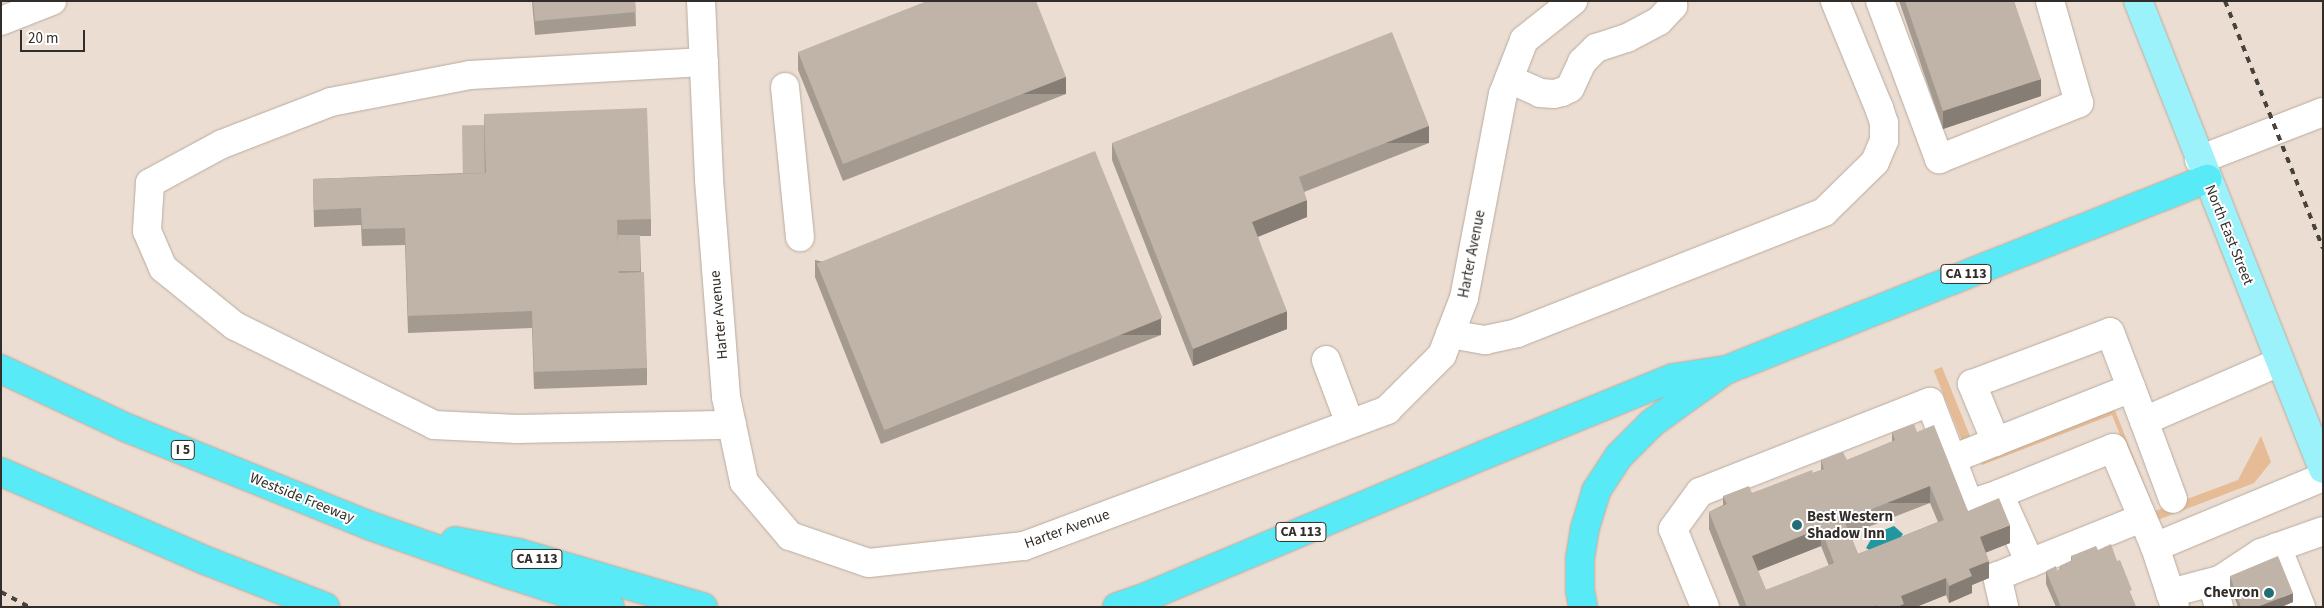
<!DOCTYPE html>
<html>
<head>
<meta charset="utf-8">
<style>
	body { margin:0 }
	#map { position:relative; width:2324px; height:608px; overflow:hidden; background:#ebddd1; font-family:"Source Sans 3",sans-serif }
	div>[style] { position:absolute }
	.green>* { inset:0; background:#e5bc95; transform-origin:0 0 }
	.water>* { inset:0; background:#2197a0 }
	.roads { filter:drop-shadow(0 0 1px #b8ab9f) drop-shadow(0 0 1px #b8ab9f) }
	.minor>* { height:28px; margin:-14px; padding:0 14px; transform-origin:14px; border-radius:14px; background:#fff }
	.major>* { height:28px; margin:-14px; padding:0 14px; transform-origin:14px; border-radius:14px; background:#9bf2fa }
	.highway>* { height:28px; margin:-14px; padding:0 14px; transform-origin:14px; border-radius:14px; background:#58eaf6 }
	.rail>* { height:4px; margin-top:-2px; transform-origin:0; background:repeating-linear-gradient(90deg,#48423d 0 6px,transparent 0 12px) }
	.wall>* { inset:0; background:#a59a90 }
	.shaded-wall>* { inset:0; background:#867d75; transform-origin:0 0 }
	.building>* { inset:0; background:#c0b3a7; transform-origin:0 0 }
	.dots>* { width:14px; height:14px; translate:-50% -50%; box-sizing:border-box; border:2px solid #fff; border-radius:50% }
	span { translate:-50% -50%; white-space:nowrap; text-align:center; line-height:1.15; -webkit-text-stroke:4px #fff; paint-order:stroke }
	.shield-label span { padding:1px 4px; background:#fff; border:1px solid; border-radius:4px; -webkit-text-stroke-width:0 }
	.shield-label { font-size:14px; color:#322d28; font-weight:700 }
	.street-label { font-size:15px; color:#322d28 }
	.poi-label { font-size:15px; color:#322d28; font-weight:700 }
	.left { translate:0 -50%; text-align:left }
	.right { translate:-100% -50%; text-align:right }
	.frame { position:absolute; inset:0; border:2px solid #322d28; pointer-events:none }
	.scale { position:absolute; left:20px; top:30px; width:65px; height:22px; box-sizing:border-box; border:2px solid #322d28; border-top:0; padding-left:6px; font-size:15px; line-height:18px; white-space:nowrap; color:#322d28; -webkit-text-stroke:4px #fff; paint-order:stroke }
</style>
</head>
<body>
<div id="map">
	<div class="green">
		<div style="left:1942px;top:367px;width:78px;height:9px;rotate:68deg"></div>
		<div style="clip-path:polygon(2114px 408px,2155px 511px,2238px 480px,2261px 436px,2271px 462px,2254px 483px,2155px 521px,2112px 415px,1982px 465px,1980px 459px)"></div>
	</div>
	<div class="water">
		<div style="clip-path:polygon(1894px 526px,1903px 534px,1893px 548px,1873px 552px,1866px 548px,1874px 534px)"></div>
	</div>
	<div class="roads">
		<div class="minor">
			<div style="left:701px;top:1px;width:179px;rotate:87.4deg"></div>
			<div style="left:709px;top:180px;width:218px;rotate:85.5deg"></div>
			<div style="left:726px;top:397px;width:87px;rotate:78deg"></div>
			<div style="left:744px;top:482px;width:71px;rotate:49.6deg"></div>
			<div style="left:790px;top:536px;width:83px;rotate:18.9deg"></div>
			<div style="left:869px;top:563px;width:156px;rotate:-6.3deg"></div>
			<div style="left:1024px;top:546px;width:388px;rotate:-20.5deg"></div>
			<div style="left:1387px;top:410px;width:78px;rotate:-45deg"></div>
			<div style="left:1442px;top:355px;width:61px;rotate:-68.9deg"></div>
			<div style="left:1464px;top:298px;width:208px;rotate:-79.2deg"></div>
			<div style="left:1503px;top:94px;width:58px;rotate:-68.7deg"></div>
			<div style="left:1524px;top:40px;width:63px;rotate:-38.5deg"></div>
			<div style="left:1880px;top:1px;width:169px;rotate:69.5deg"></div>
			<div style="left:1939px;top:159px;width:151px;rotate:-21.8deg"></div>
			<div style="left:2079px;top:103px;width:106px;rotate:-105.9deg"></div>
			<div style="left:1px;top:21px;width:55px;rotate:-21.4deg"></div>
			<div style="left:704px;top:62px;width:234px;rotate:176.8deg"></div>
			<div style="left:470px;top:75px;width:142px;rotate:169deg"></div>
			<div style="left:331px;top:102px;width:117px;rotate:158.9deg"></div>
			<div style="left:222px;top:144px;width:82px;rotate:151.6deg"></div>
			<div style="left:150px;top:183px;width:48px;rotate:93.6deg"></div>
			<div style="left:147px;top:231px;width:40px;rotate:66.6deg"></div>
			<div style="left:163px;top:268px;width:92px;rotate:38.9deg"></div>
			<div style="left:235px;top:326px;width:222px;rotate:26.4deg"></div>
			<div style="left:434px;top:425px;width:83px;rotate:2.8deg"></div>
			<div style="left:517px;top:429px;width:215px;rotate:-1.1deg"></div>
			<div style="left:1509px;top:79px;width:34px;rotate:24deg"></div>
			<div style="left:1540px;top:93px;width:14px;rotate:4deg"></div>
			<div style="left:1554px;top:94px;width:8px;rotate:-14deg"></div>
			<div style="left:1562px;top:92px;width:9px;rotate:-27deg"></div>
			<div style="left:1570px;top:88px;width:29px;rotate:-65deg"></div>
			<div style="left:1582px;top:62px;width:20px;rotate:-45deg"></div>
			<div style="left:1596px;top:48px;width:33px;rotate:-18deg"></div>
			<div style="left:1627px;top:38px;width:36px;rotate:-28deg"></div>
			<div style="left:1659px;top:21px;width:21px;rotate:-47deg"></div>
			<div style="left:1673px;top:6px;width:5px;rotate:-90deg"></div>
			<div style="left:785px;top:87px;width:151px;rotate:84.3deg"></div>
			<div style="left:2199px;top:160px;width:133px;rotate:-21.2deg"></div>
			<div style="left:1450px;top:334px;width:36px;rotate:10deg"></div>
			<div style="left:1485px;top:340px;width:33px;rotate:-12deg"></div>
			<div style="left:1517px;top:333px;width:330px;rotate:-21.5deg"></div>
			<div style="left:1824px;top:212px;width:71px;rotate:-44.4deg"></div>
			<div style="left:1875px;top:162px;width:23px;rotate:-67deg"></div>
			<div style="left:1884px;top:141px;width:18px;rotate:-90deg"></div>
			<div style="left:1884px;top:123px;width:16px;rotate:-108deg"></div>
			<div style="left:1879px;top:108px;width:116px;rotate:-112.4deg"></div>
			<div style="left:1326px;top:360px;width:68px;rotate:69.4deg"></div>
			<div style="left:2144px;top:421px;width:83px;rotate:69.6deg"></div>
			<div style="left:1996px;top:442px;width:63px;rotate:-112.5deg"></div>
			<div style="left:1972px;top:384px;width:147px;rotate:-20.6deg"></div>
			<div style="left:2110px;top:332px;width:95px;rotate:69.1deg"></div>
			<div style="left:2144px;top:421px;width:148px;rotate:-23.5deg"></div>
			<div style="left:1952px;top:459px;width:193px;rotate:-21.6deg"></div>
			<div style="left:1999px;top:494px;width:76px;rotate:65.8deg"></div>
			<div style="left:2030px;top:563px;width:35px;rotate:158deg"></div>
			<div style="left:1997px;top:576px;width:32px;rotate:77deg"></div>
			<div style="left:2155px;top:547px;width:63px;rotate:71.6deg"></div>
			<div style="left:2277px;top:547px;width:65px;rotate:68.2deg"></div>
			<div style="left:2030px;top:563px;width:121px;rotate:-21.9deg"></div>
			<div style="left:2170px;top:593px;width:52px;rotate:-14.6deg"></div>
			<div style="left:1705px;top:607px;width:84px;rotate:-112.3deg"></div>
			<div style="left:1673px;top:529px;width:46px;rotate:-53.9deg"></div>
			<div style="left:1700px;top:492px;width:247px;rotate:-21.4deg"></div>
			<div style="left:1930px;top:402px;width:109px;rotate:69.1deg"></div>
			<div style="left:1969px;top:504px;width:32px;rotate:-18deg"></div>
			<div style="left:1999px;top:494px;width:123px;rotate:-22deg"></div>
			<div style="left:2113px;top:448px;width:108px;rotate:67deg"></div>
			<div style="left:2155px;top:547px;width:182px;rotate:-22.6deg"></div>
			<div style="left:2219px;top:607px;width:15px;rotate:-106deg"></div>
			<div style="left:2215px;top:593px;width:14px;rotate:-69deg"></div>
			<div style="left:2220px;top:580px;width:49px;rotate:-33.4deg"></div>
			<div style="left:2261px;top:553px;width:66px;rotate:-19.5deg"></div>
		</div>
		<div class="major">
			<div style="left:2138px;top:1px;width:503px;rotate:68.43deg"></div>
		</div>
		<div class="highway">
			<div style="left:1px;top:369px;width:139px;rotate:25.1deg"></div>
			<div style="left:127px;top:428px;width:260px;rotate:21.9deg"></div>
			<div style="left:368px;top:525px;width:148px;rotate:19.3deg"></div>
			<div style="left:508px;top:574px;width:107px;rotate:17.9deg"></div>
			<div style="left:1px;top:472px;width:224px;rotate:23.4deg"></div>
			<div style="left:207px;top:561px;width:127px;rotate:21.3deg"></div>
			<div style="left:455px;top:541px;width:65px;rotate:10.6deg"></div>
			<div style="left:519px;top:553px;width:192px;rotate:16.4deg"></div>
			<div style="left:1117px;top:607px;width:31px;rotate:-19deg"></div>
			<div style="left:1146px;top:597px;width:367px;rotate:-22.8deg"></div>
			<div style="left:1484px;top:455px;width:204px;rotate:-22.2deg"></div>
			<div style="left:1673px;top:378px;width:54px;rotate:-8.6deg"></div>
			<div style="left:1726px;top:370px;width:518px;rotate:-21.66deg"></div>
			<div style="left:1583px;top:607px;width:17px;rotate:-100deg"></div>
			<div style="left:1580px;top:590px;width:31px;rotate:-90deg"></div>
			<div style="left:1580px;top:559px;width:31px;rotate:-81deg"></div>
			<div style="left:1585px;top:528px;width:39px;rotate:-73deg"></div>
			<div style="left:1596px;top:491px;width:42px;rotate:-56.7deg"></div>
			<div style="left:1619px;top:456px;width:47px;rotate:-45deg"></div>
			<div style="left:1652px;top:423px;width:84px;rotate:-35.8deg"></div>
		</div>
	</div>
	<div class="rail">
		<div style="left:2225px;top:1px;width:266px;rotate:68.4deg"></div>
		<div style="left:1px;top:592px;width:32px;rotate:28deg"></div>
	</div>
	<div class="wall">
		<div style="clip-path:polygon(532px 1px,635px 1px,636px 26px,535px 35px)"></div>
		<div style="clip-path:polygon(1899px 1px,2014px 1px,2041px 96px,1943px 129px)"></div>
		<div style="clip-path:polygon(798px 52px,1066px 94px,843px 181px,798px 70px)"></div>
		<div style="clip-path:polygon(484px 114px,651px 219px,651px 236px,640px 236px,641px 272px,647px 368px,647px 385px,534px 389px,532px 328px,408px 333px,405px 245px,362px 246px,361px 225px,314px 227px,313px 179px,464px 173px,484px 125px)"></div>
		<div style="clip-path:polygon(1112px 143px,1429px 143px,1304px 192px,1307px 217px,1258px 237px,1287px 329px,1193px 366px,1112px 160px)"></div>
		<div style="clip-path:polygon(815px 260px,1161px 335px,881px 444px,815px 277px)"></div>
		<div style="clip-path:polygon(evenodd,1892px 432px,1917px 432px,1968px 511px,2010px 543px,1986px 552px,1989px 578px,1972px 585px,1972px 593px,1949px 603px,1946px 595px,1916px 607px,1740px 607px,1709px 529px,1709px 512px,1723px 505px,1723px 496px,1752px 493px,1813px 473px,1821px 470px,1821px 460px,1847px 460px,1892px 442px,1892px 432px,1930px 503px,1938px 522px,1858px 554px,1850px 534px,1930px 503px,1892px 432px,1821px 546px,1829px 566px,1766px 590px,1758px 571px,1821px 546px)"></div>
		<div style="clip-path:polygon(2098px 550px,2117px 561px,2136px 607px,2056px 607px,2046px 584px,2046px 571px,2057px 571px,2060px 569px,2060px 566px,2071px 561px,2071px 556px)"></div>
		<div style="clip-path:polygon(2230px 576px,2293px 602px,2281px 607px,2238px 607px,2230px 586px)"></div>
	</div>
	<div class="shaded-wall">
		<div style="left:1066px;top:77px;width:17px;height:239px;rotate:90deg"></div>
		<div style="clip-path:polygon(2041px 79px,2041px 96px,1943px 129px,1943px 111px)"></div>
		<div style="left:1429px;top:126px;width:17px;height:140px;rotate:90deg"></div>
		<div style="clip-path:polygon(1307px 200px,1307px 217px,1252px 239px,1252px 222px)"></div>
		<div style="clip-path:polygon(1287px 311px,1287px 329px,1193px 366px,1193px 349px)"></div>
		<div style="left:1161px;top:318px;width:17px;height:300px;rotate:90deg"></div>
		<div style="left:1930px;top:486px;width:17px;height:92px;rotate:90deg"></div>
		<div style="clip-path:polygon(2010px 525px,2010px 543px,1980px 555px,1980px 537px)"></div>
		<div style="clip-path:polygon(1821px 528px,1821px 546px,1752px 573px,1752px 556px)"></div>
		<div style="clip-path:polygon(1989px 561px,1989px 578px,1972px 585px,1972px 593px,1949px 603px,1949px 586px,1969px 569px)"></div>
		<div style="clip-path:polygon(1946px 578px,1946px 595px,1916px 607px,1897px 607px,1901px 596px)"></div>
		<div style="clip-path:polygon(2293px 593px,2293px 602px,2281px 607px,2257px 607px)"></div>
	</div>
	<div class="building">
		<div style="clip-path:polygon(533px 1px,635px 1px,636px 12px,535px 21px)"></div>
		<div style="clip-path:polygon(927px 1px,1036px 1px,1066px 77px,843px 164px,798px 52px)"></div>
		<div style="clip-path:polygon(1905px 1px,2014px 1px,2041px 79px,1943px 111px)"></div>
		<div style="clip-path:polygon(1392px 32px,1429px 126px,1299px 177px,1307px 200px,1252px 222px,1287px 311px,1193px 349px,1112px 143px)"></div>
		<div style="clip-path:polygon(647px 108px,651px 219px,617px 220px,619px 273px,644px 272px,647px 368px,534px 372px,532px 311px,408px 316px,405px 228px,362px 229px,361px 208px,314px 210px,313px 179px,486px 173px,484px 114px)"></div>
		<div style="left:484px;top:125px;width:48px;height:22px;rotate:89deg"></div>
		<div style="left:1095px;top:151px;width:180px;height:300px;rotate:68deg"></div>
		<div style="left:618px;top:235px;width:22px;height:36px"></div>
		<div style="clip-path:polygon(evenodd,1914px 424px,1917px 432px,1934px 425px,1968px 511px,1999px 498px,2010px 525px,1980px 537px,1989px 561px,1969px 569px,1972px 576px,1949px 586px,1946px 578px,1901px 596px,1904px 604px,1897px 607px,1878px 607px,1877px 605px,1873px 607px,1747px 607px,1709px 512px,1727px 504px,1723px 496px,1749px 486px,1752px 493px,1812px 470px,1813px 473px,1824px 469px,1821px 460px,1843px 452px,1847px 460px,1895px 440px,1892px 432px,1914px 424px,1930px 486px,1944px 520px,1858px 554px,1844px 520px,1930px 486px,1914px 424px,1821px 528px,1834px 563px,1766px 590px,1752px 556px,1821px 528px)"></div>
		<div style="clip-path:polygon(2111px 544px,2117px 561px,2120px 560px,2132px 590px,2129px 591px,2136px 607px,2061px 607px,2046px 571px,2056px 566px,2057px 571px,2061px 569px,2060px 566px,2072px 560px,2071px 556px,2096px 546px,2098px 550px)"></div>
		<div style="clip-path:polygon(2278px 556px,2293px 593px,2257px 607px,2241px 607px,2230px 576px)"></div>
	</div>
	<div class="dots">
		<div style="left:1797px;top:525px;background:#236e74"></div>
		<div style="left:2269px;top:593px;background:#236e74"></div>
	</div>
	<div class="shield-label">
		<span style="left:1966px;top:274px">CA 113</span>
		<span style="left:183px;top:450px">I 5</span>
		<span style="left:1301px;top:532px">CA 113</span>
		<span style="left:537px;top:559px">CA 113</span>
	</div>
	<div class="street-label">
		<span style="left:2229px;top:235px;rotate:68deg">North East Street</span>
		<span style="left:1472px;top:254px;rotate:-79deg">Harter Avenue</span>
		<span style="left:719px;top:315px;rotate:-95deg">Harter Avenue</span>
		<span style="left:302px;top:498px;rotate:22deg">Westside Freeway</span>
		<span style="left:1067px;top:529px;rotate:-20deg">Harter Avenue</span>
	</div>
	<div class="poi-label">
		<span class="left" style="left:1807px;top:525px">Best Western<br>Shadow Inn</span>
		<span class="right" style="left:2259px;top:593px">Chevron</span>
	</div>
	<div class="frame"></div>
	<div class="scale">20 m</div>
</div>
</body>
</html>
